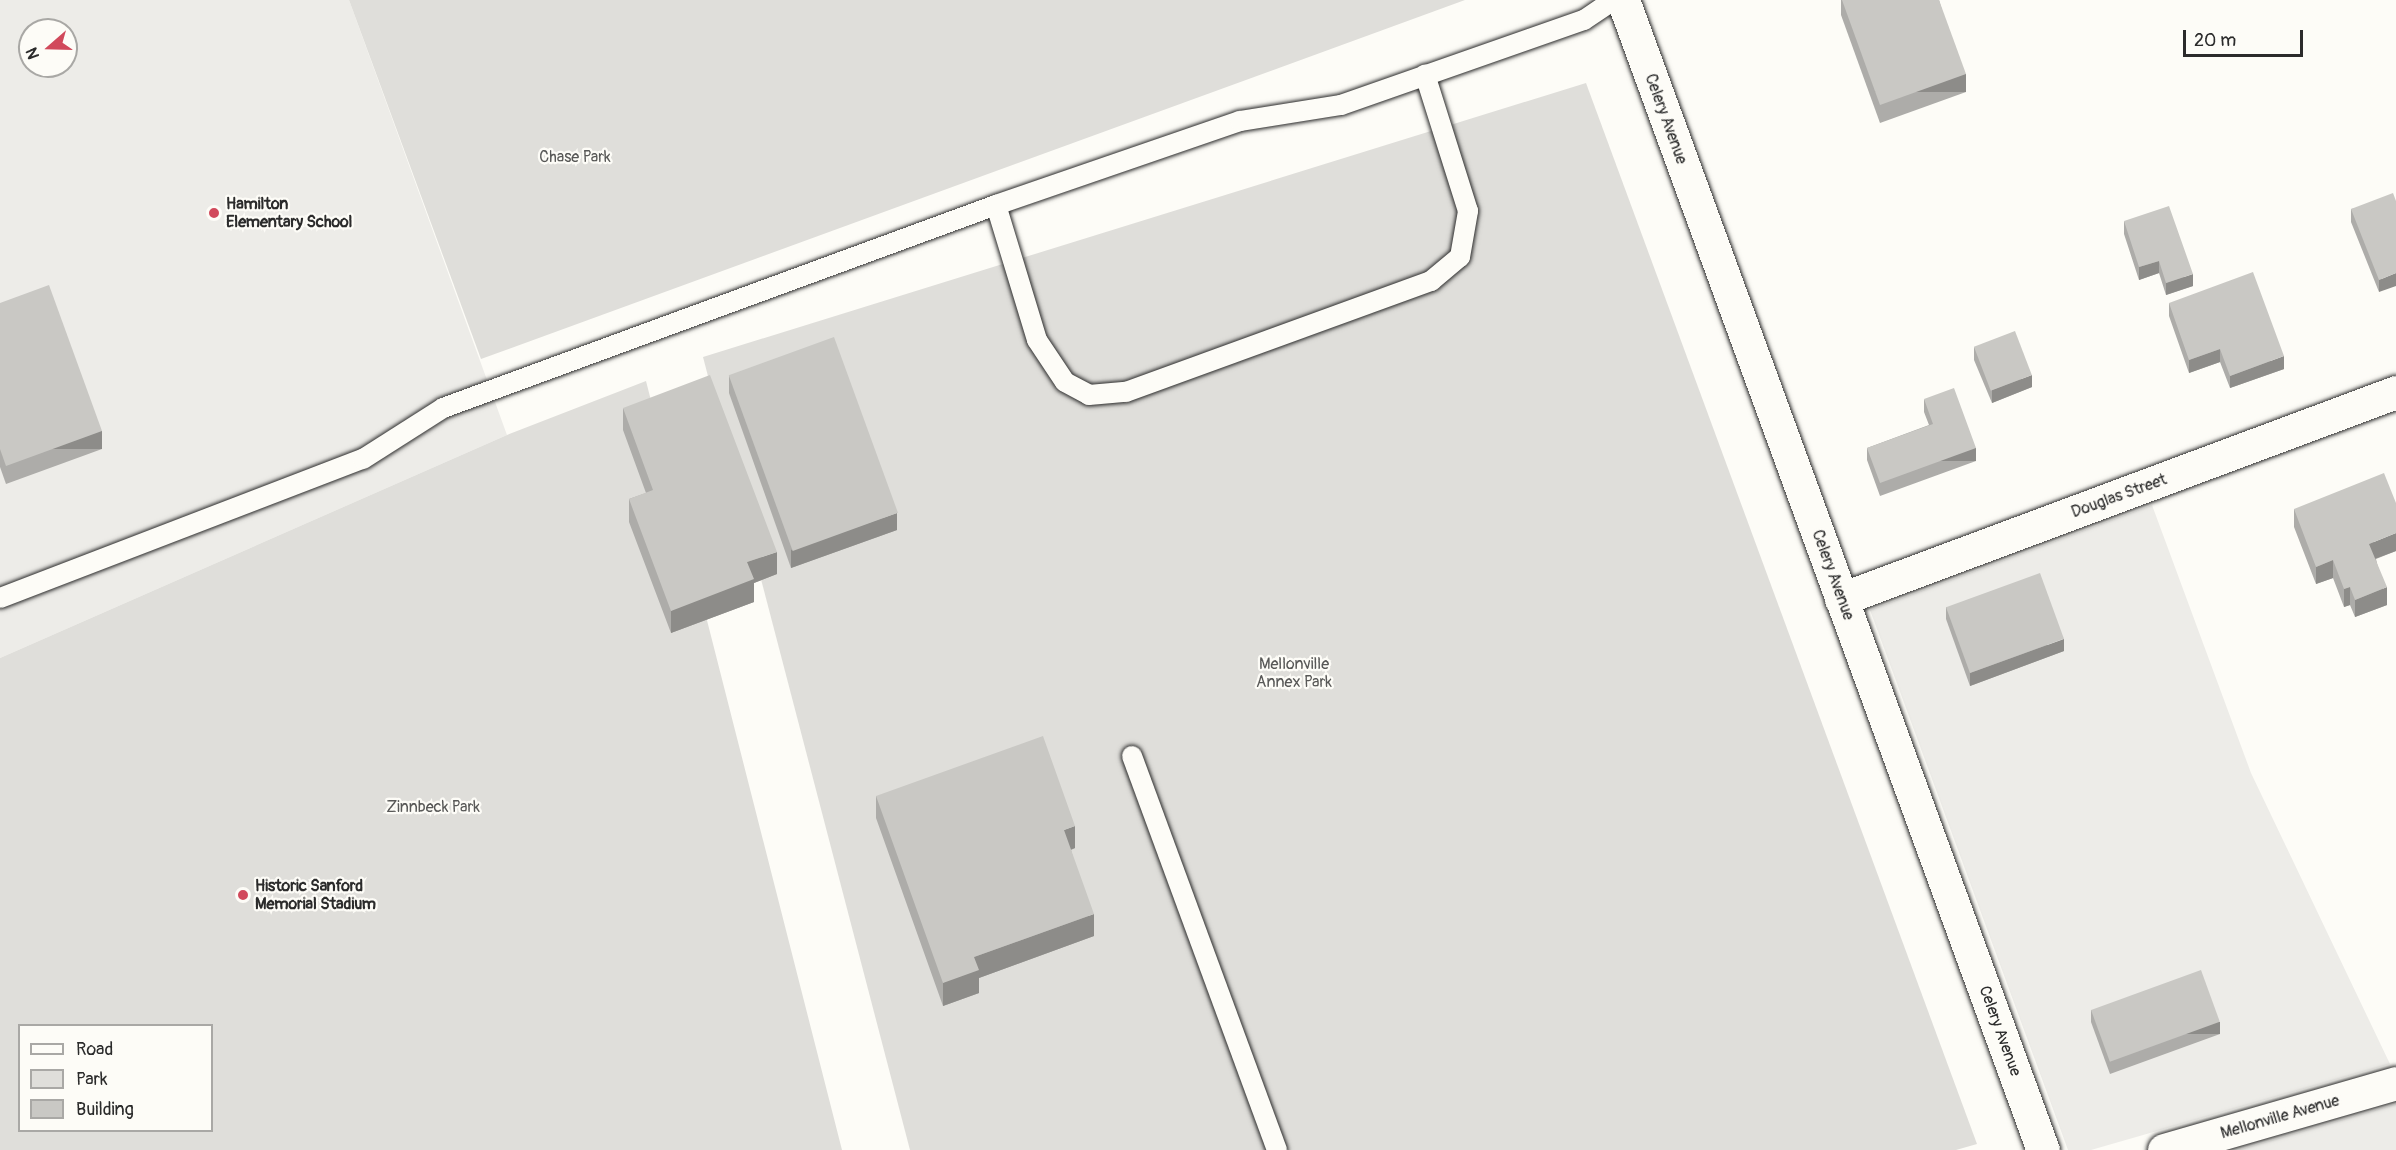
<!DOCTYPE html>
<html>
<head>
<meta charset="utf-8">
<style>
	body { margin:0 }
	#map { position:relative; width:2396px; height:1150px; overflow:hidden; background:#fdfcf7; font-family:Pangolin,sans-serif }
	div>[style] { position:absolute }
	.built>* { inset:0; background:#edece8 }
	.green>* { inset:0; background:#dfdeda }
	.roads { filter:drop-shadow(0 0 2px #2b2b2b) drop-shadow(0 0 2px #2b2b2b) }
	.lane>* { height:20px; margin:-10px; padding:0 10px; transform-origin:10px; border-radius:10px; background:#fdfcf7 }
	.street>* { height:33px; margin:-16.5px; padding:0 16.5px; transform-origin:16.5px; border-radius:16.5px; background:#fdfcf7 }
	.secondary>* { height:33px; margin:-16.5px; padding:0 16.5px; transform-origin:16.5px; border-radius:16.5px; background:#fdfcf7 }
	.wall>* { inset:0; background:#adaca9 }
	.shaded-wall>* { inset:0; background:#8d8c89; transform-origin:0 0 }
	.building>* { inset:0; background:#c9c8c4; transform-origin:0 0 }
	.dots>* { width:16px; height:16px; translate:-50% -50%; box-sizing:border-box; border:3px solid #fdfcf7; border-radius:50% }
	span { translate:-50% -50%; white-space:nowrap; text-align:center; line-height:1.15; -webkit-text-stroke:4.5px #fdfcf7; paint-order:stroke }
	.street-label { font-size:16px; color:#2b2b2b }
	.park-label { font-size:16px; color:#585857 }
	.poi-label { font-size:16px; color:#2b2b2b; font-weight:700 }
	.left { translate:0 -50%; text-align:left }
	.legend { position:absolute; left:18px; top:1024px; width:195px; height:108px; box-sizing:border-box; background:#fdfcf7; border:2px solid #a9a8a5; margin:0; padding:8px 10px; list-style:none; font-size:18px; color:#2b2b2b }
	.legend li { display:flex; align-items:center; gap:12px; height:30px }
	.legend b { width:30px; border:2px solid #a9a8a5 }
	.north { position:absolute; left:18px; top:18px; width:60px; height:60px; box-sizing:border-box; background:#fdfcf7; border:2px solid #a9a8a5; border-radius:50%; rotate:250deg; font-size:16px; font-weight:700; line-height:24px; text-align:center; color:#2b2b2b }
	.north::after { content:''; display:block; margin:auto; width:21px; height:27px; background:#d1495b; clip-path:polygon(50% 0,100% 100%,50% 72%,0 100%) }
	.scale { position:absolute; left:2183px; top:30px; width:120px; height:27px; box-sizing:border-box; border:3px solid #2b2b2b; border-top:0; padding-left:8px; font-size:18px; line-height:21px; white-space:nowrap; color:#2b2b2b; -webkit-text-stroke:4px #fdfcf7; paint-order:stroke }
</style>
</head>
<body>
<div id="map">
	<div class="built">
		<div style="clip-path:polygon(evenodd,0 0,349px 0,507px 435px,0 658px,0 0,30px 30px,66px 30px,66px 66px,30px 66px,30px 30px)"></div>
		<div style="clip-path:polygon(2152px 505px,2251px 773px,2390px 1064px,2091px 1150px,2068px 1150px,1870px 610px)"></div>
		<div style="clip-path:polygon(2396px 1104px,2396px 1150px,2238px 1150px)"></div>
	</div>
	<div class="green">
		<div style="clip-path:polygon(349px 0,1465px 0,481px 359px)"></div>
		<div style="clip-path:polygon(1586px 83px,1977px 1144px,1956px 1150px,910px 1150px,703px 357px)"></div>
		<div style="clip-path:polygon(evenodd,646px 381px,842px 1150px,0 1150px,0 658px,507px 435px,646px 381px,20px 1026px,212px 1026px,212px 1130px,20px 1130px,20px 1026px)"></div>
	</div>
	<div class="roads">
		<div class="lane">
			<div style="left:996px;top:205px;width:141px;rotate:73.1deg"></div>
			<div style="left:1037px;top:340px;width:50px;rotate:56.3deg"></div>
			<div style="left:1065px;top:382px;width:27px;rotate:28deg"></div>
			<div style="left:1089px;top:395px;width:37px;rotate:-5deg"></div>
			<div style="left:1126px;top:392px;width:325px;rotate:-20deg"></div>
			<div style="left:1431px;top:281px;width:38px;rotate:-40deg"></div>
			<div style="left:1460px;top:257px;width:47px;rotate:-80.1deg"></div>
			<div style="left:1468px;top:211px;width:143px;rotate:-107.5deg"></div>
			<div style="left:0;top:598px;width:389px;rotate:-21deg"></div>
			<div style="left:363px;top:459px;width:95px;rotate:-32.5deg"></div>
			<div style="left:443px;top:408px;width:589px;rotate:-20.16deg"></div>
			<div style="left:996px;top:205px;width:258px;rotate:-19deg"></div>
			<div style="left:1240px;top:121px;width:102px;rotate:-9deg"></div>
			<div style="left:1341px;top:105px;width:257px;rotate:-19.3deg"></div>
			<div style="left:1584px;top:20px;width:36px;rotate:-34deg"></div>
			<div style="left:1132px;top:756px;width:420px;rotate:69.8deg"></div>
		</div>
		<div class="street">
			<div style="left:1841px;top:599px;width:592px;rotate:-20.45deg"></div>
		</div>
		<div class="secondary">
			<div style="left:1623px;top:0;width:1224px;rotate:69.94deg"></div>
			<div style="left:2164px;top:1150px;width:241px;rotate:-16.1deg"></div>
		</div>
	</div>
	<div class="wall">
		<div style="clip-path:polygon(1841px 0,1939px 0,1966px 92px,1880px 123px,1841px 15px)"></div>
		<div style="clip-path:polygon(2396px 201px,2379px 292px,2351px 222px,2351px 209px)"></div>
		<div style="clip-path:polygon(2124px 221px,2193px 286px,2166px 295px,2159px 273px,2139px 280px,2124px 234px)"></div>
		<div style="clip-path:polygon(0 303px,102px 449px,6px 484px,0 467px)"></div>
		<div style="clip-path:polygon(2169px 303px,2284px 369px,2230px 388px,2220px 362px,2189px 373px,2169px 316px)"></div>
		<div style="clip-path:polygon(1974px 347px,2032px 387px,1992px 403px,1974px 360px)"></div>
		<div style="clip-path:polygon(729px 375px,897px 530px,791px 568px,729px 393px)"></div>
		<div style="clip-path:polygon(1924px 399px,1976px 461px,1880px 496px,1867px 460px,1867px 448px,1929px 425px,1924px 412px)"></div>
		<div style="clip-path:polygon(623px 408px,777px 574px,754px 583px,754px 602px,671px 633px,629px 522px,629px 499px,646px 493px,623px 430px)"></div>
		<div style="clip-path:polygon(2294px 509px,2396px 551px,2376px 559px,2387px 605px,2355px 617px,2350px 605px,2344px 607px,2333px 578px,2316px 584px,2294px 527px)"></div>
		<div style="clip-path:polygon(1946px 607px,2064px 651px,1970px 686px,1946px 619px)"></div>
		<div style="clip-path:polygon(876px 796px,1075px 848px,1071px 850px,1094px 936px,979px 978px,979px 993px,943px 1006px,876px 818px)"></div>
		<div style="clip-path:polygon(2091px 1010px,2220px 1034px,2110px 1074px,2091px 1022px)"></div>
	</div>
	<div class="shaded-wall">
		<div style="left:1966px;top:74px;width:18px;height:91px;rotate:90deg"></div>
		<div style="clip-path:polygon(2159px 261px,2159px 273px,2139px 280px,2139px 267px)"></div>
		<div style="clip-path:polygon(2396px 273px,2396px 286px,2379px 292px,2379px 280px)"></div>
		<div style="clip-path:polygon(2193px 274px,2193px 286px,2166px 295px,2166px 283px)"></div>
		<div style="clip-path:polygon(2220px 349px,2220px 362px,2189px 373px,2189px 360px)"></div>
		<div style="clip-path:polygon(2284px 356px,2284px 369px,2230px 388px,2230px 376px)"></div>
		<div style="clip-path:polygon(2032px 375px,2032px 387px,1992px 403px,1992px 390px)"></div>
		<div style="left:102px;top:431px;width:18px;height:102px;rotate:90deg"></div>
		<div style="left:1976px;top:448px;width:13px;height:102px;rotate:90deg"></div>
		<div style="clip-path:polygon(897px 513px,897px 530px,791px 568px,791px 550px)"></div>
		<div style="clip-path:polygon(2396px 533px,2396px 551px,2369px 561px,2369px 544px)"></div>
		<div style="clip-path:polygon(777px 552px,777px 574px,754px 583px,754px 602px,671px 633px,671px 611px,747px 562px)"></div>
		<div style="clip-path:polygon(2333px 560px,2333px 578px,2316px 584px,2316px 567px)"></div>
		<div style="clip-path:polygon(2350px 587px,2350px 605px,2344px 607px,2344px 589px)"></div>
		<div style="clip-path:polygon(2387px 587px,2387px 605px,2355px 617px,2355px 600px)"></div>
		<div style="clip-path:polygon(2064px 639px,2064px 651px,1970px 686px,1970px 673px)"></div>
		<div style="clip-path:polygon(1075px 826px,1075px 848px,1064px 852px,1064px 830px)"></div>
		<div style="clip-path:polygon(1094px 914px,1094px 936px,979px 978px,979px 993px,943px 1006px,943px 983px,974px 957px)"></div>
		<div style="left:2220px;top:1022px;width:12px;height:117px;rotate:90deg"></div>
	</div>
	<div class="building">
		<div style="clip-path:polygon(1842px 0,1939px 0,1966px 74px,1880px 105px)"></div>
		<div style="clip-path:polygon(2393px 193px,2396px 201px,2396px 273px,2379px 280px,2351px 209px)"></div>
		<div style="clip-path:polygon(2169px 206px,2193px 274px,2166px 283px,2159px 261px,2139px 267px,2124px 221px)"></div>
		<div style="clip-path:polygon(2253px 272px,2284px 356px,2230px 376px,2220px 349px,2189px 360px,2169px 303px)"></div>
		<div style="clip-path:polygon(49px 285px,102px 431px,6px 466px,0 449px,0 303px)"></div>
		<div style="left:2015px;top:331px;width:47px;height:44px;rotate:69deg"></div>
		<div style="left:834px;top:337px;width:187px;height:112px;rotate:70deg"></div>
		<div style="clip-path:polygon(710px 375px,777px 552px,747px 562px,754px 579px,671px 611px,629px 499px,653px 490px,623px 408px)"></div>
		<div style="clip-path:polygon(1954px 388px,1976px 448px,1880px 483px,1867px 448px,1933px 424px,1924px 399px)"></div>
		<div style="clip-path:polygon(2384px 473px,2396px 503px,2396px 533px,2369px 544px,2387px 587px,2355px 600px,2350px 587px,2344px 589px,2333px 560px,2316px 567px,2294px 509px)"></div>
		<div style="left:2040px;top:573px;width:70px;height:100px;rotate:70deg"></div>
		<div style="clip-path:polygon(1043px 736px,1075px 826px,1064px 830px,1094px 914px,974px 957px,979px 970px,943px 983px,876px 796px)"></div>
		<div style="left:2201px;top:970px;width:55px;height:117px;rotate:70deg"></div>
	</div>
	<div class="dots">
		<div style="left:214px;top:213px;background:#d1495b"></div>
		<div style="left:243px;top:895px;background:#d1495b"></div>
	</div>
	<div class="street-label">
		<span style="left:1666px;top:119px;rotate:70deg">Celery Avenue</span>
		<span style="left:2119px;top:496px;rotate:-20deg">Douglas Street</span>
		<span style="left:1833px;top:575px;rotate:70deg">Celery Avenue</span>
		<span style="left:2000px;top:1031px;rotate:70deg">Celery Avenue</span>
		<span style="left:2280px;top:1117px;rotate:-16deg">Mellonville Avenue</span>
	</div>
	<div class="park-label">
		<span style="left:575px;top:157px">Chase Park</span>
		<span style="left:1294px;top:673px">Mellonville<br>Annex Park</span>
		<span style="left:433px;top:807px">Zinnbeck Park</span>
	</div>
	<div class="poi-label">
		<span class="left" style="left:226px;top:213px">Hamilton<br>Elementary School</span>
		<span class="left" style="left:255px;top:895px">Historic Sanford<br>Memorial Stadium</span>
	</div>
	<ul class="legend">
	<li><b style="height:8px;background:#fdfcf7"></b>Road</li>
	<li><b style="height:16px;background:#dfdeda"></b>Park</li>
	<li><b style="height:16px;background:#c9c8c4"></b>Building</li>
	</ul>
	<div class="north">N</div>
	<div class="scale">20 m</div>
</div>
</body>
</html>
